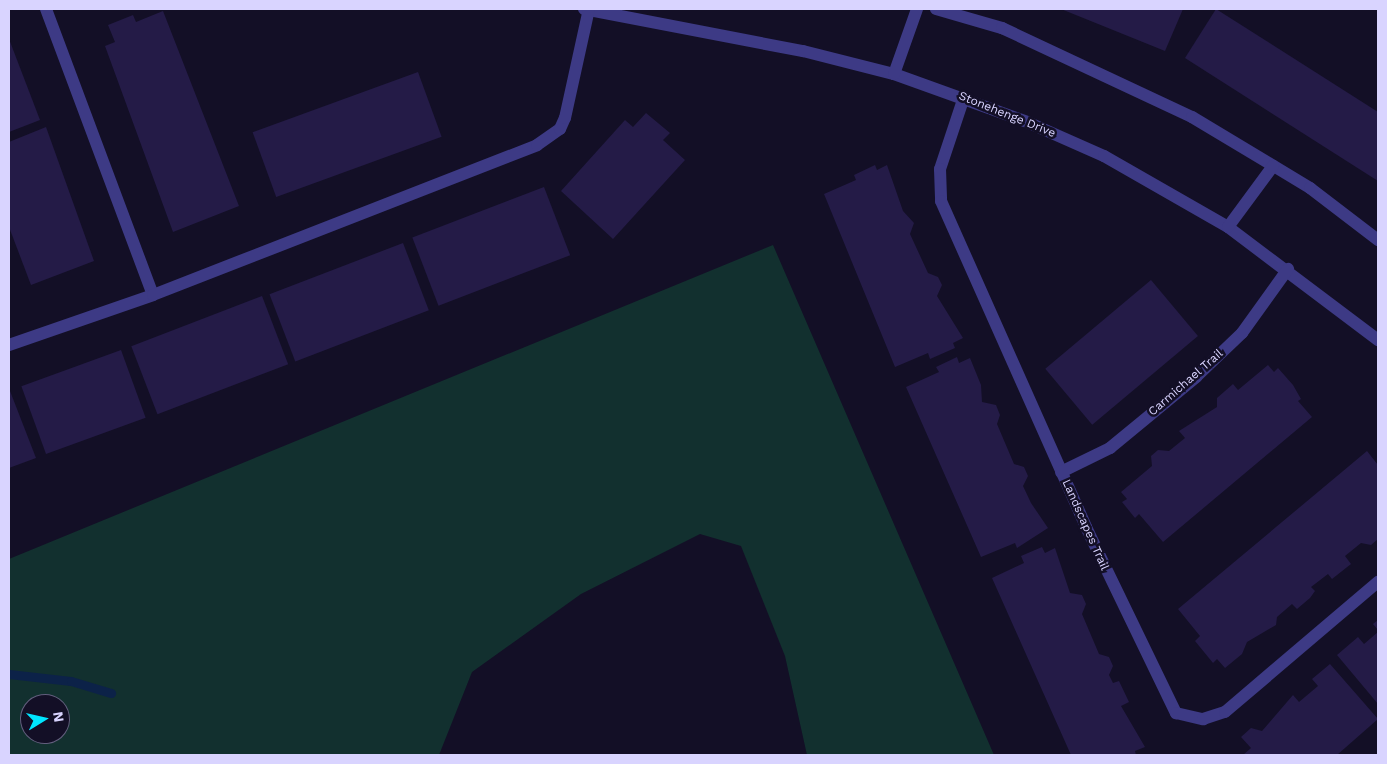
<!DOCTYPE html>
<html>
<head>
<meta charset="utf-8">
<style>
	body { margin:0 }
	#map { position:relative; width:1387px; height:764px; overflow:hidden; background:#130f26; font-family:"Work Sans",sans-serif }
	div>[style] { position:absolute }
	.green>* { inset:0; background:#12302f }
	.stream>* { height:9px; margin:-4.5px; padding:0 4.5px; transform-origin:4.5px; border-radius:4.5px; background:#0c2248 }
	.building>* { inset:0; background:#241b47; transform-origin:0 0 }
	.minor>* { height:12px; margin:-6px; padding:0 6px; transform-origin:6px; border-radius:6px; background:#3d3a85 }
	span { translate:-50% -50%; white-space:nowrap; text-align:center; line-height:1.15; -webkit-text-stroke:5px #130f26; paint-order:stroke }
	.street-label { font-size:12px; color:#d9d4ff }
	.frame { position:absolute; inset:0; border:10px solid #d9d4ff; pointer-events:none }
	.north { position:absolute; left:20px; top:694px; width:50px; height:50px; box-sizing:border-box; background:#130f26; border:1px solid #625e7d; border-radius:50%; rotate:81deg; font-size:14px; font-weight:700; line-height:20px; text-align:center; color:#d9d4ff }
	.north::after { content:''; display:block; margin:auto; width:18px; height:22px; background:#00e5ff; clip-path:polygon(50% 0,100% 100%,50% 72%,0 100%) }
</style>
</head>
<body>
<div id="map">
	<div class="green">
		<div style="clip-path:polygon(evenodd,773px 245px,994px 755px,807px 755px,785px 656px,741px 546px,700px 534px,581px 594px,472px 672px,439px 755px,9px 755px,9px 559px,773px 245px,30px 704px,60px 704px,60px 734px,30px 734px,30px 704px)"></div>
	</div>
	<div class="stream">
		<div style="left:9px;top:674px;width:62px;rotate:6.4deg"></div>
		<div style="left:71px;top:681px;width:42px;rotate:16.7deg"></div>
	</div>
	<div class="building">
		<div style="clip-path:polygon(1061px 9px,1183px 9px,1165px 51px)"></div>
		<div style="clip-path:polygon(1216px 9px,1378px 112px,1378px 181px,1185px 58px)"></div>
		<div style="clip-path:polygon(163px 11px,239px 206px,173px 232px,105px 46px,115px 42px,108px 25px,133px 15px,136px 22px)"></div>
		<div style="clip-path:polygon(9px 39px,40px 120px,9px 132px)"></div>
		<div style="left:418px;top:72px;width:69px;height:176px;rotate:70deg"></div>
		<div style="clip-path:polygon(646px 113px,670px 133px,663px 140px,685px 160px,613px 239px,561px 191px,625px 120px,633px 127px)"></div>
		<div style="clip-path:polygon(46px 127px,94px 261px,31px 285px,9px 227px,9px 142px)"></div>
		<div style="clip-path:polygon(875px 165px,877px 170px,887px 165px,903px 211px,914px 223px,910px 234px,928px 273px,938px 277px,942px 285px,937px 296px,963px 338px,953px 343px,955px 348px,930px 359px,928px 353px,895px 367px,824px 194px,856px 180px,854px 175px)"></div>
		<div style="left:544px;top:187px;width:73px;height:141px;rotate:69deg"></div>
		<div style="left:403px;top:243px;width:72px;height:143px;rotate:69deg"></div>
		<div style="left:1151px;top:280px;width:73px;height:138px;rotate:50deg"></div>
		<div style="left:262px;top:296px;width:73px;height:140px;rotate:69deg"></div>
		<div style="left:121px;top:350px;width:72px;height:106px;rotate:70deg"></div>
		<div style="clip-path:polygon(957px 357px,959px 363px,970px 358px,981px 385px,982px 402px,996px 405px,1000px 415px,997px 424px,1014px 464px,1024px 467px,1028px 476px,1023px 486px,1031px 503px,1048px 528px,1017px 548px,1015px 543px,981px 557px,906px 387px,939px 372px,936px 367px)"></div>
		<div style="clip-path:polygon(1268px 365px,1274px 372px,1278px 368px,1293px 385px,1301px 399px,1298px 401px,1312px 417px,1163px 542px,1139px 514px,1135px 518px,1122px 502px,1127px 499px,1121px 492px,1152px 466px,1151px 456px,1158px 450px,1169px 451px,1185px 438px,1179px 431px,1217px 407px,1217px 398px,1233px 384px,1238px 390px)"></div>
		<div style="clip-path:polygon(10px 391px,36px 458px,9px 468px,9px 392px)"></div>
		<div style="clip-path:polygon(1367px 451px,1378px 465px,1378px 539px,1371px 545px,1361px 543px,1345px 556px,1351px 564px,1332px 579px,1328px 574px,1311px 587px,1315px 591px,1310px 598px,1297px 609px,1292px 604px,1277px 617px,1276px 625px,1247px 642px,1242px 654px,1225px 668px,1217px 659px,1213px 663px,1195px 641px,1200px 636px,1178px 609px)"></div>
		<div style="clip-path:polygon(1042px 547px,1045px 553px,1055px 548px,1070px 593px,1082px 595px,1086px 604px,1082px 614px,1099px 654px,1109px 657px,1113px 666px,1109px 675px,1113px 683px,1119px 681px,1129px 702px,1121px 706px,1145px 747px,1135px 751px,1136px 755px,1071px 755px,992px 578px,1024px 563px,1021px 556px)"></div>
		<div style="clip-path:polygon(1378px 620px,1378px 630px,1373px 624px)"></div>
		<div style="clip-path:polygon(1378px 632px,1378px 704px,1337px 655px,1358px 637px,1364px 644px)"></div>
		<div style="clip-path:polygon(1330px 664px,1378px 719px,1337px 755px,1243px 755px,1251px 748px,1241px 737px,1251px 728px,1262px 731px,1293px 695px,1299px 702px,1318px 686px,1312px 679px)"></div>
	</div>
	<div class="minor">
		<div style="left:46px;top:9px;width:305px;rotate:69.5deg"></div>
		<div style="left:584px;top:9px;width:223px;rotate:10.9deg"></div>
		<div style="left:803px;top:51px;width:94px;rotate:14.2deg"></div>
		<div style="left:894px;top:74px;width:141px;rotate:19.8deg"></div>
		<div style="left:1027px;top:122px;width:84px;rotate:23.8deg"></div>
		<div style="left:1104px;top:156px;width:143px;rotate:29.8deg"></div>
		<div style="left:1228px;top:227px;width:188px;rotate:37deg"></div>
		<div style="left:936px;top:9px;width:69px;rotate:16.1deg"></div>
		<div style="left:1002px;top:28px;width:210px;rotate:25.1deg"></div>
		<div style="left:1192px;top:117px;width:138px;rotate:31deg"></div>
		<div style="left:1310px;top:188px;width:86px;rotate:37.4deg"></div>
		<div style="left:894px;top:74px;width:69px;rotate:-70.5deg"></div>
		<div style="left:964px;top:97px;width:76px;rotate:108.4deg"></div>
		<div style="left:940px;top:169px;width:32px;rotate:88deg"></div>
		<div style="left:941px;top:201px;width:357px;rotate:66deg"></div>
		<div style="left:1086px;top:527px;width:207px;rotate:64.2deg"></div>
		<div style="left:1176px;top:713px;width:28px;rotate:13deg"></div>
		<div style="left:1203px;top:719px;width:23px;rotate:-18deg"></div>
		<div style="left:1225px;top:712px;width:201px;rotate:-40.4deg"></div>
		<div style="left:1228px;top:227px;width:76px;rotate:-53.6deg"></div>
		<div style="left:9px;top:345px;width:152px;rotate:-19.1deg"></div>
		<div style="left:153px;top:295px;width:412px;rotate:-21.3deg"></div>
		<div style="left:537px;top:145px;width:28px;rotate:-35deg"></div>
		<div style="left:560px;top:129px;width:12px;rotate:-66deg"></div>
		<div style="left:565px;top:118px;width:112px;rotate:-77.6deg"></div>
		<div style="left:1061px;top:472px;width:55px;rotate:-26.1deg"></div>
		<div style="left:1110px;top:448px;width:112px;rotate:-39.5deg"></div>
		<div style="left:1196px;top:377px;width:64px;rotate:-43.7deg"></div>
		<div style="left:1242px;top:333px;width:79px;rotate:-54.3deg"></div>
	</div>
	<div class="street-label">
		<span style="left:1007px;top:115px;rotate:22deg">Stonehenge Drive</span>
		<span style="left:1186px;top:383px;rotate:-41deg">Carmichael Trail</span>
		<span style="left:1085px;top:525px;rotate:66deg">Landscapes Trail</span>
	</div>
	<div class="frame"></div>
	<div class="north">N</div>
</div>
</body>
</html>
